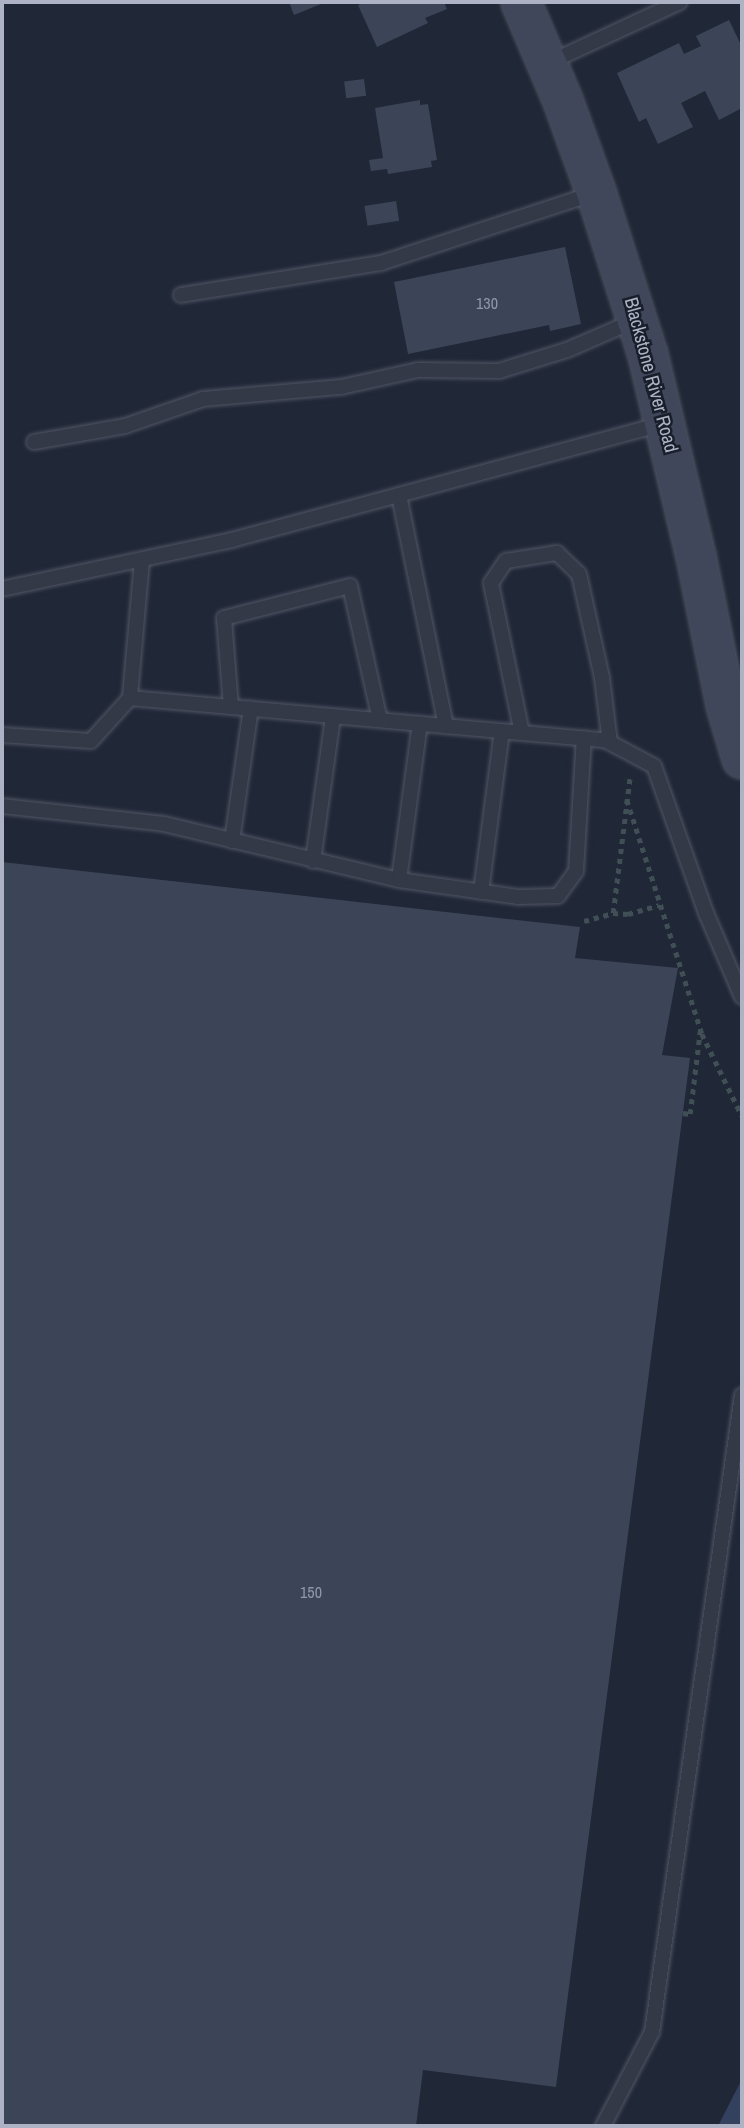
<!DOCTYPE html>
<html>
<head>
<meta charset="utf-8">
<style>
	body { margin:0 }
	#map { position:relative; width:744px; height:2128px; overflow:hidden; background:#202736; font-family:"Archivo Narrow",sans-serif }
	div>[style] { position:absolute }
	.water>* { inset:0; background:#33405e }
	.building>* { inset:0; background:#3c4457; transform-origin:0 0 }
	.path>* { height:4.5px; margin-top:-2.25px; transform-origin:0; background:repeating-linear-gradient(90deg,#3f4f55 0 5px,transparent 0 10px) }
	.roads { filter:drop-shadow(0 0 2px #515665) drop-shadow(0 0 2px #515665) }
	.service>* { height:14px; margin:-7px; padding:0 7px; transform-origin:7px; border-radius:7px; background:#333947 }
	.secondary>* { height:38px; margin:-19px; padding:0 19px; transform-origin:19px; border-radius:19px; background:#41475a }
	span { translate:-50% -50%; white-space:nowrap; text-align:center; line-height:1.15; -webkit-text-stroke:5px #191e2b; paint-order:stroke }
	.number-label { font-size:16px; color:#9197a9 }
	.number-label span { -webkit-text-stroke-width:0 }
	.street-label { font-size:19px; color:#adb3c4 }
	.frame { position:absolute; inset:0; border:4px solid #adb3c4; pointer-events:none }
</style>
</head>
<body>
<div id="map">
	<div class="water">
		<div style="clip-path:polygon(742px 2079px,742px 2126px,718px 2126px)"></div>
	</div>
	<div class="building">
		<div style="clip-path:polygon(289px 2px,326px 2px,294px 15px)"></div>
		<div style="clip-path:polygon(366px 2px,444px 2px,447px 9px,425px 18px,428px 23px,377px 47px,358px 5px)"></div>
		<div style="clip-path:polygon(729px 20px,742px 47px,742px 108px,719px 120px,705px 91px,681px 103px,693px 127px,658px 144px,646px 118px,639px 122px,617px 73px,679px 43px,684px 54px,701px 46px,696px 36px)"></div>
		<div style="left:364px;top:79px;width:17px;height:20px;rotate:83deg"></div>
		<div style="clip-path:polygon(420px 100px,420px 105px,428px 104px,437px 160px,431px 161px,432px 167px,388px 174px,387px 169px,371px 171px,369px 160px,383px 158px,375px 108px)"></div>
		<div style="left:396px;top:201px;width:20px;height:32px;rotate:81deg"></div>
		<div style="clip-path:polygon(565px 247px,581px 324px,550px 331px,549px 325px,408px 354px,394px 282px)"></div>
		<div style="clip-path:polygon(2px 862px,580px 927px,575px 958px,678px 968px,662px 1055px,690px 1058px,556px 2087px,423px 2070px,416px 2126px,2px 2126px)"></div>
	</div>
	<div class="path">
		<div style="left:627px;top:800px;width:246px;rotate:72.2deg"></div>
		<div style="left:702px;top:1034px;width:91px;rotate:64deg"></div>
		<div style="left:613px;top:913px;width:15px;rotate:4deg"></div>
		<div style="left:628px;top:914px;width:32px;rotate:-16deg"></div>
		<div style="left:584px;top:921px;width:30px;rotate:-15deg"></div>
		<div style="left:613px;top:913px;width:137px;rotate:-82.9deg"></div>
		<div style="left:683px;top:1113px;width:7px;rotate:8deg"></div>
		<div style="left:690px;top:1114px;width:84px;rotate:-83.1deg"></div>
	</div>
	<div class="roads">
		<div class="service">
			<div style="left:548px;top:63px;width:145px;rotate:-24.8deg"></div>
			<div style="left:181px;top:295px;width:203px;rotate:-9.1deg"></div>
			<div style="left:381px;top:263px;width:225px;rotate:-18.1deg"></div>
			<div style="left:34px;top:442px;width:92px;rotate:-10deg"></div>
			<div style="left:125px;top:426px;width:83px;rotate:-19.1deg"></div>
			<div style="left:203px;top:399px;width:139px;rotate:-5deg"></div>
			<div style="left:341px;top:387px;width:79px;rotate:-12.4deg"></div>
			<div style="left:418px;top:370px;width:81px;rotate:0.7deg"></div>
			<div style="left:499px;top:371px;width:71px;rotate:-17.2deg"></div>
			<div style="left:567px;top:350px;width:75px;rotate:-23.5deg"></div>
			<div style="left:399px;top:495px;width:236px;rotate:78.5deg"></div>
			<div style="left:142px;top:560px;width:139px;rotate:95deg"></div>
			<div style="left:130px;top:698px;width:477px;rotate:5.1deg"></div>
			<div style="left:605px;top:740px;width:55px;rotate:28deg"></div>
			<div style="left:654px;top:766px;width:156px;rotate:70.5deg"></div>
			<div style="left:706px;top:913px;width:91px;rotate:66.8deg"></div>
			<div style="left:2px;top:589px;width:235px;rotate:-12deg"></div>
			<div style="left:232px;top:540px;width:445px;rotate:-15.1deg"></div>
			<div style="left:231px;top:707px;width:89px;rotate:-94.5deg"></div>
			<div style="left:224px;top:618px;width:130px;rotate:-14.3deg"></div>
			<div style="left:350px;top:586px;width:137px;rotate:77.4deg"></div>
			<div style="left:522px;top:733px;width:153px;rotate:-101.7deg"></div>
			<div style="left:491px;top:583px;width:27px;rotate:-56deg"></div>
			<div style="left:506px;top:561px;width:52px;rotate:-8.9deg"></div>
			<div style="left:557px;top:553px;width:30px;rotate:44deg"></div>
			<div style="left:579px;top:574px;width:107px;rotate:77.5deg"></div>
			<div style="left:602px;top:678px;width:65px;rotate:83deg"></div>
			<div style="left:2px;top:735px;width:89px;rotate:3.9deg"></div>
			<div style="left:91px;top:741px;width:58px;rotate:-47.8deg"></div>
			<div style="left:2px;top:806px;width:163px;rotate:6.3deg"></div>
			<div style="left:164px;top:824px;width:242px;rotate:13.4deg"></div>
			<div style="left:399px;top:880px;width:120px;rotate:8.1deg"></div>
			<div style="left:518px;top:897px;width:40px;rotate:-1.4deg"></div>
			<div style="left:558px;top:896px;width:31px;rotate:-54deg"></div>
			<div style="left:576px;top:871px;width:133px;rotate:-86.6deg"></div>
			<div style="left:232px;top:841px;width:134px;rotate:-81.9deg"></div>
			<div style="left:313px;top:861px;width:146px;rotate:-82.1deg"></div>
			<div style="left:399px;top:880px;width:158px;rotate:-82.4deg"></div>
			<div style="left:481px;top:892px;width:162px;rotate:-82.6deg"></div>
			<div style="left:603px;top:2126px;width:106px;rotate:-62.5deg"></div>
			<div style="left:652px;top:2032px;width:643px;rotate:-81.96deg"></div>
		</div>
		<div class="secondary">
			<div style="left:521px;top:2px;width:108px;rotate:67deg"></div>
			<div style="left:563px;top:101px;width:97px;rotate:70.1deg"></div>
			<div style="left:596px;top:192px;width:171px;rotate:72.3deg"></div>
			<div style="left:648px;top:355px;width:207px;rotate:76.6deg"></div>
			<div style="left:696px;top:556px;width:152px;rotate:78.6deg"></div>
			<div style="left:726px;top:705px;width:56px;rotate:73.5deg"></div>
		</div>
	</div>
	<div class="number-label">
		<span style="left:487px;top:303px">130</span>
		<span style="left:311px;top:1592px">150</span>
	</div>
	<div class="street-label">
		<span style="left:651px;top:375px;rotate:75deg">Blackstone River Road</span>
	</div>
	<div class="frame"></div>
</div>
</body>
</html>
